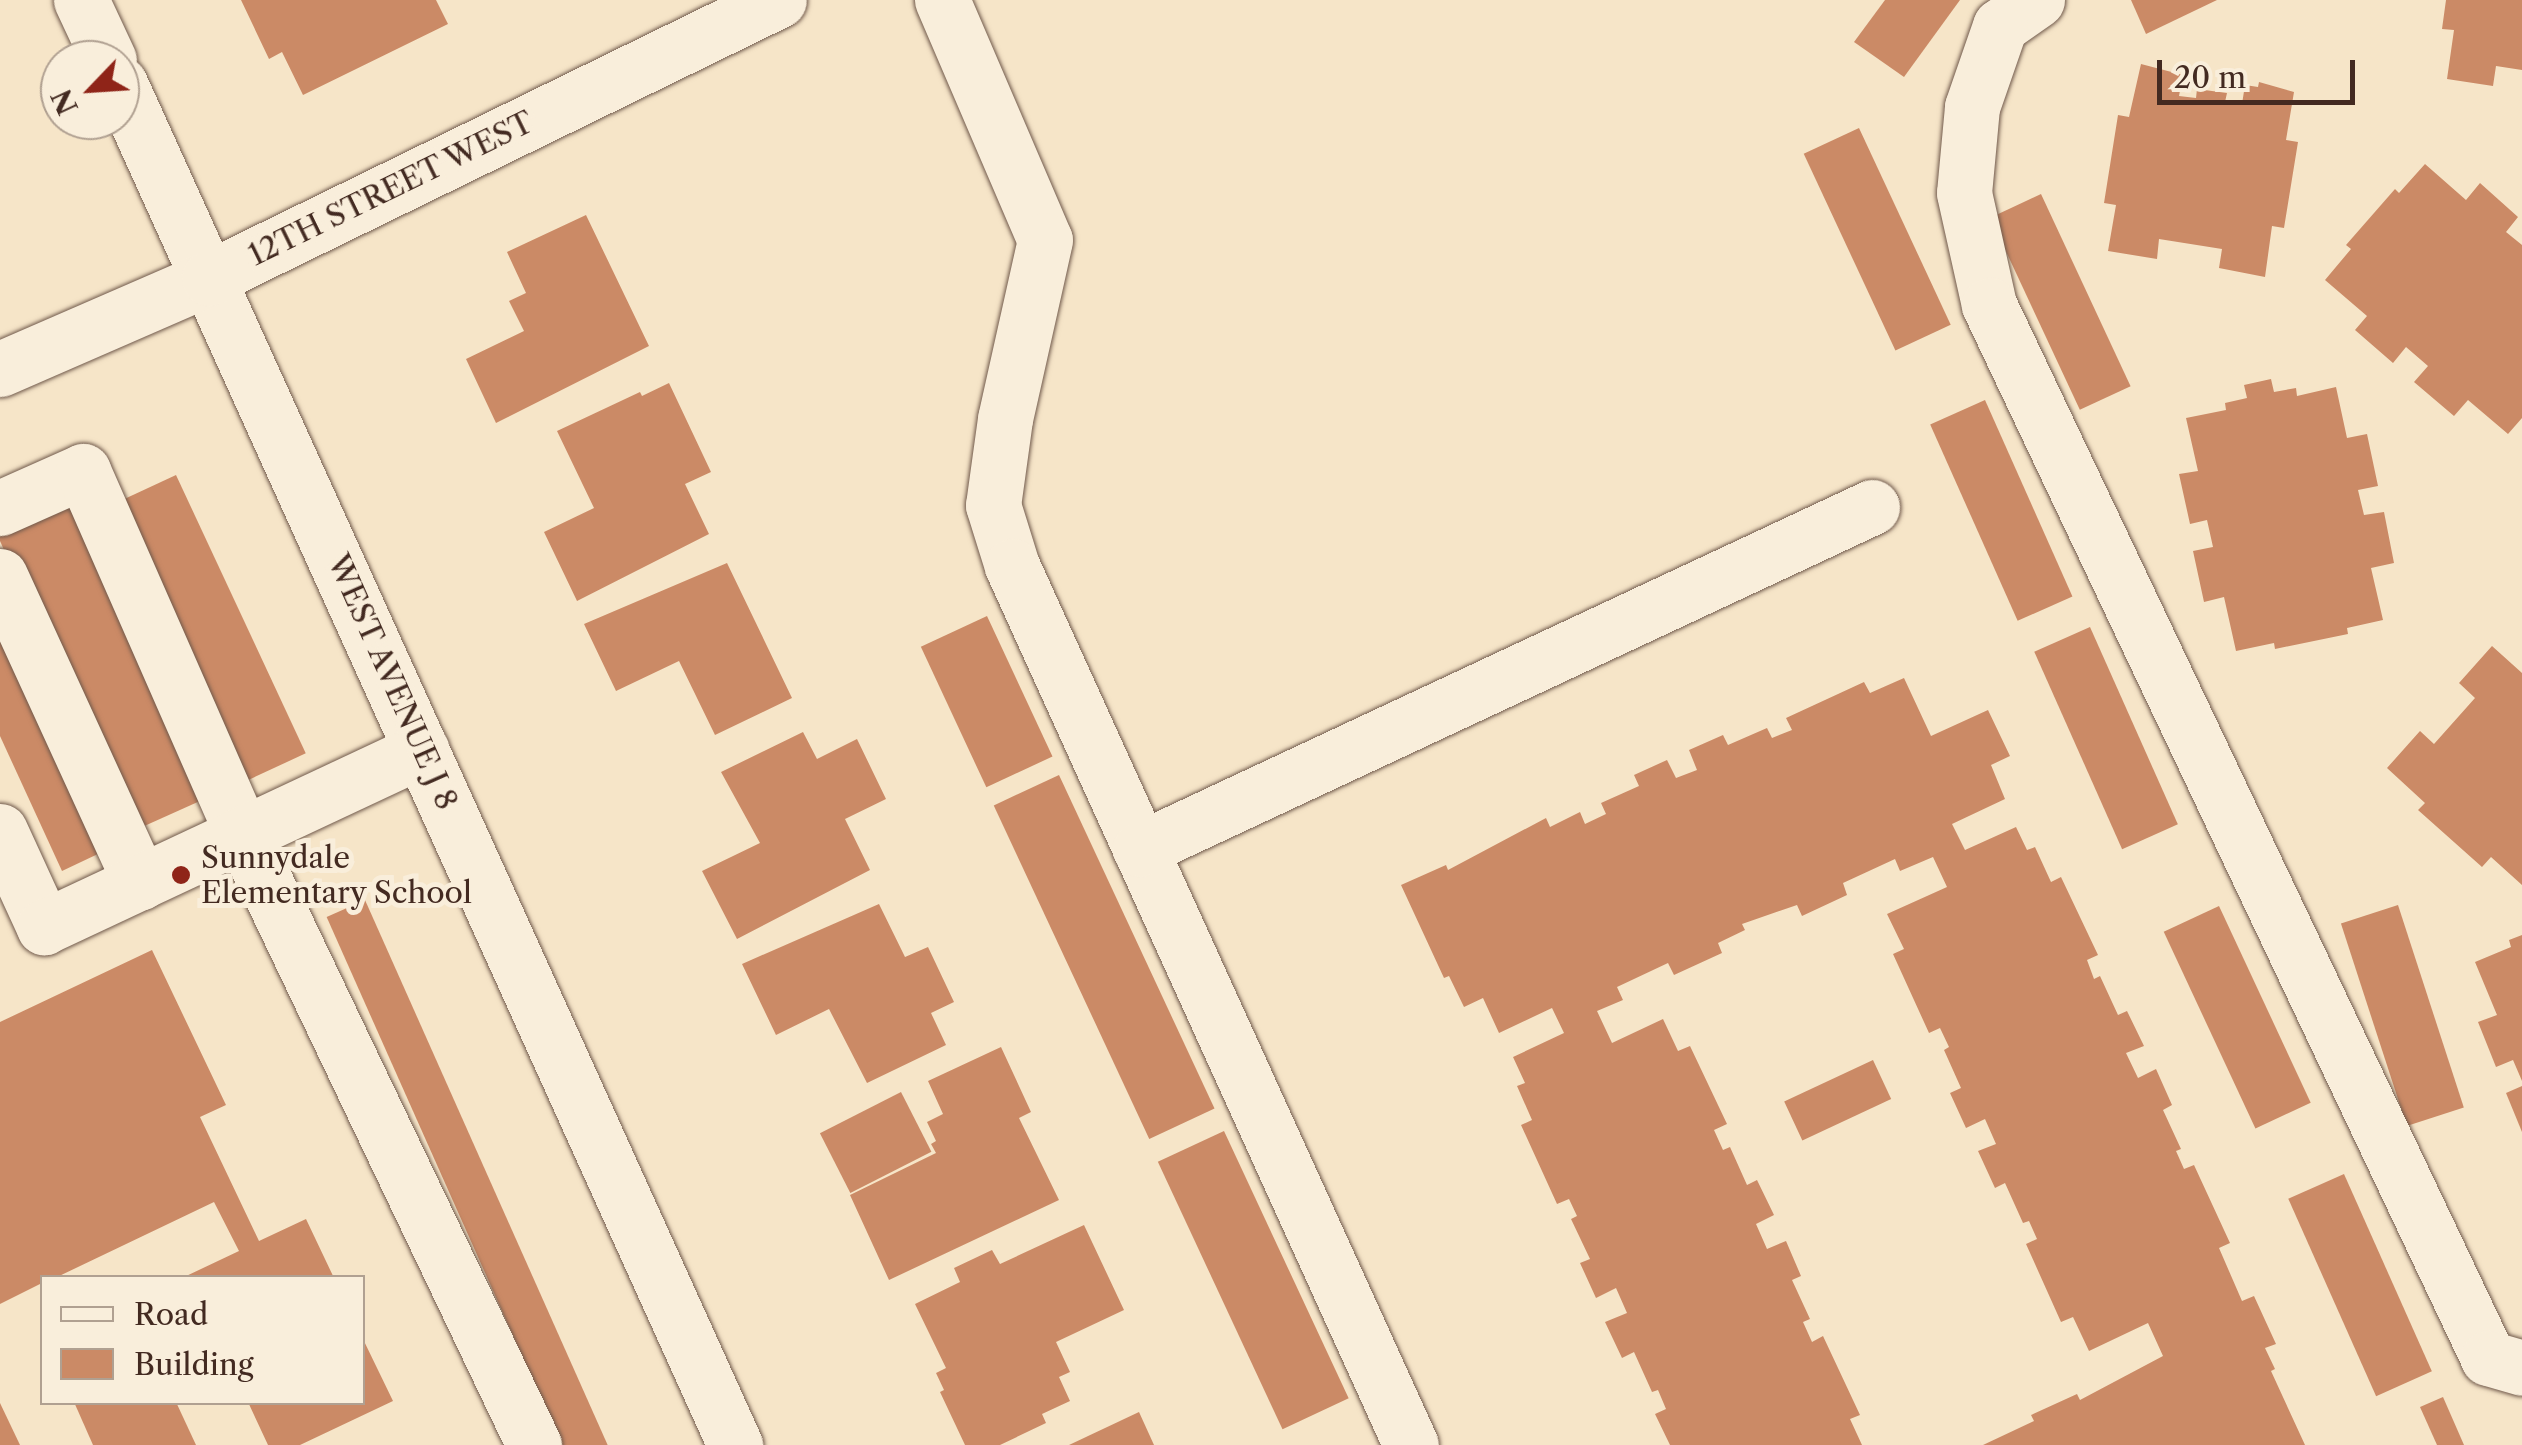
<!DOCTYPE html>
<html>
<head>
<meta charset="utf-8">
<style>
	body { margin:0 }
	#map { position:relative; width:2522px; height:1445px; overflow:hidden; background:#f6e5c8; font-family:"Libre Caslon Text",serif }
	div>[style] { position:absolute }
	.building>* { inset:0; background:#cb8a66; transform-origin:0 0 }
	.roads { filter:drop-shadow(0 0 2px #70594b) drop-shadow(0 0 2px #70594b) }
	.minor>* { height:55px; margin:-27.5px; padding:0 27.5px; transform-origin:27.5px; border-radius:27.5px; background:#f9eedb }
	.dots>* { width:28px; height:28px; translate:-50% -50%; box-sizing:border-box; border:5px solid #f9eedb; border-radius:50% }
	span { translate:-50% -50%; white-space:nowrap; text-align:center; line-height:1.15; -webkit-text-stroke:10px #f9eedb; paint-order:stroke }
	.street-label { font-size:30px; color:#432a21 }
	.poi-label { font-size:30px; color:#432a21 }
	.left { translate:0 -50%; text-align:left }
	.legend { position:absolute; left:40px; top:1275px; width:325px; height:130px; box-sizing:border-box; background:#f9eedb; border:2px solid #b0a091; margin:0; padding:12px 18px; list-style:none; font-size:30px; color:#432a21 }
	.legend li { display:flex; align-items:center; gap:20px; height:50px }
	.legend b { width:50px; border:2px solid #b0a091 }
	.north { position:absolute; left:40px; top:40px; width:100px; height:100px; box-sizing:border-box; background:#f9eedb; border:2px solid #b0a091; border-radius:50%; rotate:245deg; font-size:28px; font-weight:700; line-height:40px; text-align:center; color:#432a21 }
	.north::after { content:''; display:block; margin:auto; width:35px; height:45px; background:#8f2418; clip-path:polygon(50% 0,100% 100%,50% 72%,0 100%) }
	.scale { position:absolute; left:2157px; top:60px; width:198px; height:45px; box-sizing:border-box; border:5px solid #432a21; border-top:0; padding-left:12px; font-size:30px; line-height:35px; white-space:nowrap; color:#432a21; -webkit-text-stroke:8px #f9eedb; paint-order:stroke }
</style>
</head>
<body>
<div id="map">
	<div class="building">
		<div style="clip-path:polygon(241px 0,436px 0,448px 24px,303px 95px,282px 52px,269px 59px)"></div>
		<div style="clip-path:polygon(1885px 0,1960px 0,1904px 77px,1854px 42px)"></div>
		<div style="clip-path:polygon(2131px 0,2217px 0,2146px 34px)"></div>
		<div style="clip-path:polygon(2446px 0,2522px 0,2522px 70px,2496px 66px,2493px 86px,2447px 79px,2454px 30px,2442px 29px)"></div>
		<div style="clip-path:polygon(2141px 64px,2183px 75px,2179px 96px,2196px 98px,2197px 89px,2227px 93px,2225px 102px,2242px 104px,2245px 85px,2258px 87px,2259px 82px,2294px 92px,2286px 140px,2298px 142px,2284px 228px,2272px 226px,2265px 277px,2219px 268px,2222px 249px,2159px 239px,2157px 259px,2108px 251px,2116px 205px,2104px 203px,2118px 115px,2129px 117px)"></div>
		<div style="left:1859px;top:128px;width:217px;height:61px;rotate:65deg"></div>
		<div style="clip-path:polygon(2425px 164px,2466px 200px,2480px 183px,2518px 217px,2506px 232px,2522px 245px,2522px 418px,2508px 434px,2468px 400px,2454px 416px,2414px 382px,2428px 366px,2406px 347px,2393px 363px,2355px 330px,2367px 316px,2325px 280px,2351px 249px,2346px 245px,2395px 189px,2399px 193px)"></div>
		<div style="left:2041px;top:194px;width:212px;height:56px;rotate:65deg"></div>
		<div style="clip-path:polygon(586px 215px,649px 346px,496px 423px,466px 359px,524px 331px,509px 301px,526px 293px,507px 252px)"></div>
		<div style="clip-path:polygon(2271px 379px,2274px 392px,2296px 388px,2297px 396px,2336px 387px,2347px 438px,2367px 434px,2378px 486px,2358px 490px,2364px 515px,2384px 512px,2394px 563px,2371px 568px,2383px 620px,2347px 628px,2348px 634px,2275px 649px,2274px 643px,2236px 651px,2224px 597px,2204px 602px,2193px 551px,2213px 547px,2207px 520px,2190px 524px,2179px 474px,2198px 471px,2186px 418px,2226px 410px,2225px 403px,2247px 398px,2244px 385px)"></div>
		<div style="clip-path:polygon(669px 383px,711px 472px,685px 484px,709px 534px,577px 601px,544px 532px,594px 508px,557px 431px,640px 392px,642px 396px)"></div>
		<div style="left:1985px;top:400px;width:215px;height:60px;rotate:66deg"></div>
		<div style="left:176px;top:475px;width:307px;height:73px;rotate:65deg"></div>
		<div style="clip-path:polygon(87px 498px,220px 792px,131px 832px,0 541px,0 536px)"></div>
		<div style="clip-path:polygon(727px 563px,792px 698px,715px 735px,679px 661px,616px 691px,584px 624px)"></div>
		<div style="clip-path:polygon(0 588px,119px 844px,62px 871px,0 736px)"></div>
		<div style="left:987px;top:616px;width:155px;height:73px;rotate:65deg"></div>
		<div style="left:2090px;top:627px;width:216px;height:61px;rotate:66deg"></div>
		<div style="clip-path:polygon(2492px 646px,2522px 673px,2522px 885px,2491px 857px,2482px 867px,2418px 810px,2425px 803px,2387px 768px,2420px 731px,2434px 744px,2475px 698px,2459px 683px)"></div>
		<div style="clip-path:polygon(1904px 678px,1931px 736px,1988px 710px,2010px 756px,1991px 765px,2005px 799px,1952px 824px,1965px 850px,2016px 827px,2027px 850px,2035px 847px,2051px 882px,2061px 877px,2098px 955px,2087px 960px,2094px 979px,2100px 976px,2118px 1015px,2127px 1011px,2144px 1046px,2126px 1053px,2138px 1078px,2156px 1069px,2172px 1105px,2163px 1110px,2181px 1149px,2176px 1151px,2184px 1169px,2194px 1165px,2230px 1243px,2219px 1248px,2242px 1301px,2254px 1296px,2276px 1344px,2265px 1348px,2275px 1369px,2271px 1371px,2305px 1445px,1983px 1445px,2034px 1421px,2031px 1415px,2077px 1394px,2080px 1400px,2163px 1356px,2148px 1323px,2089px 1351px,2073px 1317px,2061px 1322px,2026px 1244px,2037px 1239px,2029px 1221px,2023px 1223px,2005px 1183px,1995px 1188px,1978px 1151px,1996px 1144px,1985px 1119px,1966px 1128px,1950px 1093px,1961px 1088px,1944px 1050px,1949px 1047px,1940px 1028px,1929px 1033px,1893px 954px,1904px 949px,1887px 914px,1947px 887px,1933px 857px,1900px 871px,1895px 859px,1843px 883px,1847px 895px,1802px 916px,1797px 905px,1742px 924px,1745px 930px,1718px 943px,1722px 953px,1674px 975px,1668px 963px,1617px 987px,1623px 1000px,1597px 1011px,1612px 1043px,1663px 1019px,1678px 1051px,1690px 1046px,1727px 1124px,1714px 1130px,1723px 1150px,1730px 1147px,1747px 1185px,1757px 1180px,1774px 1215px,1756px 1224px,1767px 1249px,1786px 1241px,1801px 1276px,1792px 1280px,1810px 1319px,1803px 1322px,1812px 1342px,1823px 1336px,1860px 1415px,1850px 1419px,1862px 1445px,1670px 1445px,1655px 1414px,1666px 1409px,1658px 1390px,1652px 1392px,1634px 1352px,1622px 1358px,1605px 1322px,1627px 1313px,1616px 1288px,1596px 1298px,1580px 1263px,1590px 1259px,1571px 1219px,1577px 1216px,1569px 1199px,1557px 1204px,1521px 1125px,1532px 1120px,1517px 1086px,1525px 1083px,1513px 1057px,1564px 1033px,1552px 1008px,1499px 1033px,1483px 998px,1464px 1007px,1449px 976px,1444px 978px,1401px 885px,1446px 865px,1448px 870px,1546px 818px,1550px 827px,1580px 812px,1585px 824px,1606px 814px,1601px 803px,1639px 786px,1634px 775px,1667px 760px,1676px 778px,1697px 770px,1689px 750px,1723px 735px,1728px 745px,1767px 728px,1772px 738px,1792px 730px,1786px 718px,1864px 682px,1870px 693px)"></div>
		<div style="clip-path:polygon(803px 732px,817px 759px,857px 739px,886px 799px,845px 819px,870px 870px,737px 939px,702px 871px,760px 843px,721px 772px)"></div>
		<div style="left:1059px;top:775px;width:368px;height:72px;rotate:65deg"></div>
		<div style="left:365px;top:900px;width:598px;height:42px;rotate:66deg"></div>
		<div style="clip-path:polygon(879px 904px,905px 957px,928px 947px,954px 1002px,931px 1013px,946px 1045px,867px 1083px,829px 1009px,776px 1035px,742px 964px)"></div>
		<div style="left:2398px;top:905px;width:213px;height:60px;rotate:72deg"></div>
		<div style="left:2219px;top:906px;width:217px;height:61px;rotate:65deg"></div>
		<div style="clip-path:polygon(2522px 935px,2522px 1081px,2513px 1060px,2496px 1067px,2478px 1022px,2497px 1015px,2475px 962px,2511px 947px,2509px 940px)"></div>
		<div style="clip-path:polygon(152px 950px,226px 1105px,200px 1117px,259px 1241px,306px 1219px,334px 1278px,182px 1278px,239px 1251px,214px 1202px,55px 1278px,42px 1278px,42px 1283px,0 1304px,0 1022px)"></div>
		<div style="clip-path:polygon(1001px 1047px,1031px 1112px,1019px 1118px,1059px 1200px,889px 1280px,850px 1195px,936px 1153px,931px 1144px,936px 1141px,927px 1122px,943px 1114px,928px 1081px)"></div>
		<div style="left:1873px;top:1060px;width:43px;height:98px;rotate:65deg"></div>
		<div style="clip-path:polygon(2522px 1086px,2522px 1132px,2506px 1093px)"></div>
		<div style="left:901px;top:1092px;width:67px;height:91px;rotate:63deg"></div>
		<div style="left:1224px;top:1131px;width:295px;height:73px;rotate:65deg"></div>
		<div style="left:2344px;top:1174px;width:216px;height:61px;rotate:66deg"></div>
		<div style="clip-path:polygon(1084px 1225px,1124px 1310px,1056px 1342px,1070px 1372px,1059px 1377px,1070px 1401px,1042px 1414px,1046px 1423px,1000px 1445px,965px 1445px,940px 1392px,944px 1390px,936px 1373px,946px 1368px,915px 1304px,960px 1282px,954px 1268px,992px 1250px,1000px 1264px)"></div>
		<div style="clip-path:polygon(362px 1337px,393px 1401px,300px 1445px,268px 1445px,248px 1402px,362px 1402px)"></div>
		<div style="clip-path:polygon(2443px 1397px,2464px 1445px,2437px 1445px,2420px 1407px)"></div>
		<div style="clip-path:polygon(74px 1402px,176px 1402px,196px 1445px,93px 1445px)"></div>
		<div style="clip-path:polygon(0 1403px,20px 1445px,0 1445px)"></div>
		<div style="clip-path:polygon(1139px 1412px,1154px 1445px,1069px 1445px)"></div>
	</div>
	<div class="roads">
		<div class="minor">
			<div style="left:81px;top:0;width:66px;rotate:65deg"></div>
			<div style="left:942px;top:0;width:261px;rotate:66.8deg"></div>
			<div style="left:1045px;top:240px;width:183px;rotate:102.6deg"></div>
			<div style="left:1005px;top:419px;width:87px;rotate:97.9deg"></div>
			<div style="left:993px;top:505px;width:64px;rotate:72.7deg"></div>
			<div style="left:1012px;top:566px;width:965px;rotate:65.59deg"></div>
			<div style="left:2037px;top:0;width:45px;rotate:144.9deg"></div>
			<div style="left:2000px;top:26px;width:86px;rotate:109.1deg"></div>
			<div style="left:1972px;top:107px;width:86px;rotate:95.3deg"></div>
			<div style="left:1964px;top:193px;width:115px;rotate:77.4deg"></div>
			<div style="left:1989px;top:305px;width:1165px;rotate:64.64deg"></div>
			<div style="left:2488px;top:1358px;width:35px;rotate:16deg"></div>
			<div style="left:120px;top:84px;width:1494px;rotate:65.68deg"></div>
			<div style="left:0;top:369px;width:228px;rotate:-23.5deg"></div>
			<div style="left:209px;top:278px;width:634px;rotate:-26deg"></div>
			<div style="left:0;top:508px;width:91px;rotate:-24deg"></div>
			<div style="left:83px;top:471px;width:395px;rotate:66.3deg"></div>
			<div style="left:242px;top:833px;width:678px;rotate:64.49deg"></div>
			<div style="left:0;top:576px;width:337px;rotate:65.4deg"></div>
			<div style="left:0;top:831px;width:106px;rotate:65.4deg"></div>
			<div style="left:44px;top:927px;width:417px;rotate:-25.1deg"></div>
			<div style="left:1140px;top:849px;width:808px;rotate:-25.04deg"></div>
		</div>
	</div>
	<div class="dots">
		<div style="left:181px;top:875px;background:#8f2418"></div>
	</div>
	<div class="street-label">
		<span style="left:391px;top:189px;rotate:-26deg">12TH STREET WEST</span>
		<span style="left:392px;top:682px;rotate:66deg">WEST AVENUE J 8</span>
	</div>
	<div class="poi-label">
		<span class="left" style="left:201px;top:875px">Sunnydale<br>Elementary School</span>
	</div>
	<ul class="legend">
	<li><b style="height:12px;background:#f9eedb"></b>Road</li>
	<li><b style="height:28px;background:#cb8a66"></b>Building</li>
	</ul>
	<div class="north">N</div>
	<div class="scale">20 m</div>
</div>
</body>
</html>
